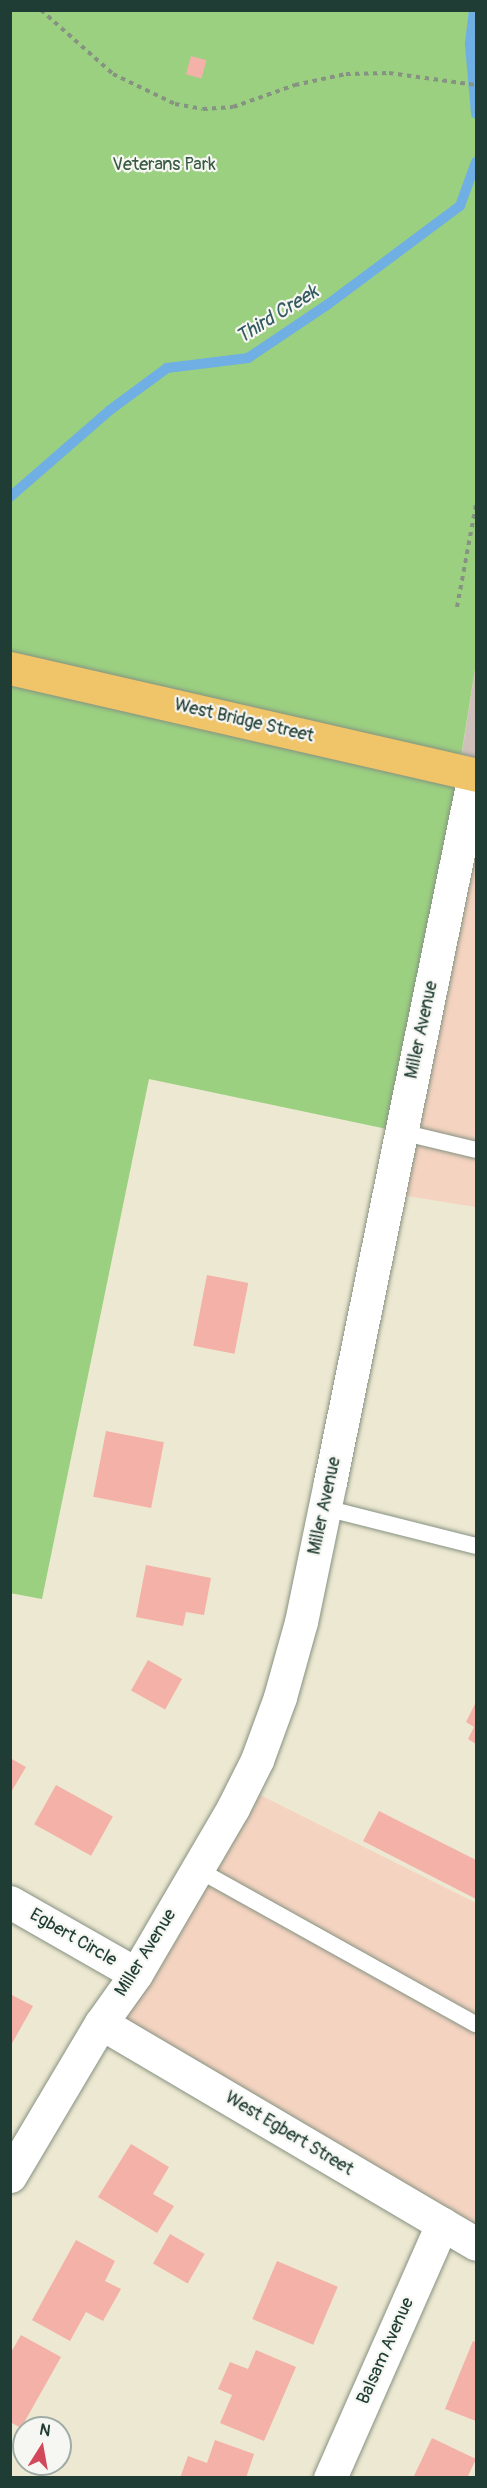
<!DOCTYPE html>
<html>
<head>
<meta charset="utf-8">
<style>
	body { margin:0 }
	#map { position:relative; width:487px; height:2488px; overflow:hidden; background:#ede8d1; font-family:Pangolin,sans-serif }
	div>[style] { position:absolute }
	.built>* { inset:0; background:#f4d3c0 }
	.industrial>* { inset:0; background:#d0c0bc }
	.green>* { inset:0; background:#9bd080 }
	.stream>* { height:10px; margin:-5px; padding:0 5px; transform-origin:5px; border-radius:5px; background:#70afe3 }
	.building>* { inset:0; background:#f4b1a7; transform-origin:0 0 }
	.path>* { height:4px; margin-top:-2px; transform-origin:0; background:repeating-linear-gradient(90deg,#869282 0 4.5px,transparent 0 9px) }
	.roads { filter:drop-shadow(0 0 2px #869282) drop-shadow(0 0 2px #869282) }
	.lane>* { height:16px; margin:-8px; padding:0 8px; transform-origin:8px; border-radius:8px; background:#fff }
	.street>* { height:33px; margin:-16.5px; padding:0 16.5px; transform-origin:16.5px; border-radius:16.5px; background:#fff }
	.primary>* { height:33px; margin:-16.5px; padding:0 16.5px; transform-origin:16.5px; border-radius:16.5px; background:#f0c469 }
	span { translate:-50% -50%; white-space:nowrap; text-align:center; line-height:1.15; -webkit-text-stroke:4.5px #f6f6f2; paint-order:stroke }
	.park-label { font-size:18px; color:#385a43 }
	.street-label { font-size:18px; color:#1f3d34 }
	.water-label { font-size:20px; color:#335a60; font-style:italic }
	.frame { position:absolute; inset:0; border:12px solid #1f3d34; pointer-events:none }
	.north { position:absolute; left:12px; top:2416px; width:60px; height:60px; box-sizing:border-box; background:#f6f6f2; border:2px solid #a0aca6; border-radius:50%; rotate:11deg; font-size:16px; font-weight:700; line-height:24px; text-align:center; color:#1f3d34 }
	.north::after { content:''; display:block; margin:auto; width:21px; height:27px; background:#d1495b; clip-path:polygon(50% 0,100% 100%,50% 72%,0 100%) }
</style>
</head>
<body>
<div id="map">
	<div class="built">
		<div style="clip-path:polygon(476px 775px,476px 1207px,388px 1193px)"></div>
		<div style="clip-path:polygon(244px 1787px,476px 1903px,476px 2244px,101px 2023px)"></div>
	</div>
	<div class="industrial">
		<div style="clip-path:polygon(476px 663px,476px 775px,459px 771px)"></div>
	</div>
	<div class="green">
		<div style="clip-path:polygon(10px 11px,476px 11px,476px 663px,401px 1132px,149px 1079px,42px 1599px,10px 1593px)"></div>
	</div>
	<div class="stream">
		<div style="left:474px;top:10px;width:35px;rotate:97deg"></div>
		<div style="left:470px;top:45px;width:69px;rotate:85deg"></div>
		<div style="left:10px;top:497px;width:133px;rotate:-41deg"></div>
		<div style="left:110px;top:410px;width:71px;rotate:-36.4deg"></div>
		<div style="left:167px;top:368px;width:82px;rotate:-7deg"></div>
		<div style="left:248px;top:358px;width:95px;rotate:-33.9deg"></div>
		<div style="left:327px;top:305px;width:166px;rotate:-36.7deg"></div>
		<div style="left:460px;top:206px;width:47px;rotate:-70deg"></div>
	</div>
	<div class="building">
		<div style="left:191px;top:56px;width:16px;height:19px;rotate:15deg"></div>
		<div style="left:207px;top:1275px;width:42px;height:72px;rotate:11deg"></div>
		<div style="left:106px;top:1431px;width:59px;height:67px;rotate:11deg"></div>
		<div style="clip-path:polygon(146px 1565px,211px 1578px,204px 1615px,186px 1612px,183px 1626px,136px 1617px)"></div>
		<div style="left:148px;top:1660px;width:39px;height:35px;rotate:29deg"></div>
		<div style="clip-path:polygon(476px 1702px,476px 1744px,468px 1739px,474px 1727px,466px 1722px)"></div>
		<div style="clip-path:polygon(10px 1758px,26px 1767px,10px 1794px)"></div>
		<div style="left:56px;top:1785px;width:65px;height:45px;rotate:29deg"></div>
		<div style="clip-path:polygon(379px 1811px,476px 1860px,476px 1899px,363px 1841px)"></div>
		<div style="clip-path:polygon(10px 1994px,33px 2006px,10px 2047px)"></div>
		<div style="clip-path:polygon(131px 2144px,169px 2167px,153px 2194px,174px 2206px,157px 2233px,98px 2197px)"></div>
		<div style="left:170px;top:2234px;width:40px;height:34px;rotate:30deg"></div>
		<div style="clip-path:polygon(76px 2240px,115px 2261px,105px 2281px,121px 2289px,103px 2321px,86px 2312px,70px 2341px,32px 2320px)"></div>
		<div style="left:277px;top:2261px;width:66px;height:63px;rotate:23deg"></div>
		<div style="clip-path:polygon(21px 2335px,61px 2357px,21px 2428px,10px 2422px,10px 2354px)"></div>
		<div style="clip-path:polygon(473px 2341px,476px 2342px,476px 2421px,445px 2409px)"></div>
		<div style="clip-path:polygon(256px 2350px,296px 2367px,264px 2441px,220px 2423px,232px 2395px,218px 2389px,230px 2362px,248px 2369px)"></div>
		<div style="clip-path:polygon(432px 2438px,476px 2459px,467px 2478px,413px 2478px)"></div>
		<div style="clip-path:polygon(215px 2440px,254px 2454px,246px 2478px,180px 2478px,188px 2456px,207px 2463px)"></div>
	</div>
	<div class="path">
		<div style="left:41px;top:10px;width:96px;rotate:41.6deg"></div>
		<div style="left:113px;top:74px;width:69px;rotate:25.8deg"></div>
		<div style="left:175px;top:104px;width:28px;rotate:10deg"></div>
		<div style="left:203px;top:109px;width:30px;rotate:-4deg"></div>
		<div style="left:233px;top:107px;width:66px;rotate:-19.5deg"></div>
		<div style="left:295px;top:85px;width:52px;rotate:-12.2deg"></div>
		<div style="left:346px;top:74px;width:43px;rotate:-1.3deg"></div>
		<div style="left:389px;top:73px;width:88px;rotate:7.9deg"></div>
		<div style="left:457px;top:607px;width:105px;rotate:-79.5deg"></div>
	</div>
	<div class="roads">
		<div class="lane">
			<div style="left:401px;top:1132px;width:77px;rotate:13.5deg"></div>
			<div style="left:325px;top:1508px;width:156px;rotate:14.1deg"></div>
			<div style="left:197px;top:1869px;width:319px;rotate:29.1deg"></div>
		</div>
		<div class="street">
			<div style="left:10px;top:1902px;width:145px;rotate:29.7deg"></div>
			<div style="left:101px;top:2023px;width:435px;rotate:30.5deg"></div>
			<div style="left:10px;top:2176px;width:178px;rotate:-59.3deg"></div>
			<div style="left:101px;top:2023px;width:60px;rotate:-54.5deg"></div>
			<div style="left:136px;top:1974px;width:192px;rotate:-59.7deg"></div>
			<div style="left:233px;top:1808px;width:54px;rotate:-63.4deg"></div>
			<div style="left:257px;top:1760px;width:67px;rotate:-69.9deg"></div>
			<div style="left:280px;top:1697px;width:78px;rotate:-74.4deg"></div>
			<div style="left:301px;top:1622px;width:143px;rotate:-78.3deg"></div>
			<div style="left:330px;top:1482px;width:722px;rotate:-78.49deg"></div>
			<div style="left:330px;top:2478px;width:278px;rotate:-66.2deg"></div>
		</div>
		<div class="primary">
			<div style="left:10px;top:668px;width:478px;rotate:12.9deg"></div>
		</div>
	</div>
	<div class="park-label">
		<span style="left:164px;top:165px">Veterans Park</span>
	</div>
	<div class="street-label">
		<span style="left:244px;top:721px;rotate:13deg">West Bridge Street</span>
		<span style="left:422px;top:1030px;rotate:-78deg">Miller Avenue</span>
		<span style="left:325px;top:1506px;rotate:-78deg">Miller Avenue</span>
		<span style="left:73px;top:1938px;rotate:30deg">Egbert Circle</span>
		<span style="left:146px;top:1953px;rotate:-58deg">Miller Avenue</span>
		<span style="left:289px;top:2134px;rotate:31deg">West Egbert Street</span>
		<span style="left:386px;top:2351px;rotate:-66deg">Balsam Avenue</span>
	</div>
	<div class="water-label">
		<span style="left:277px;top:314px;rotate:-32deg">Third Creek</span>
	</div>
	<div class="frame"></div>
	<div class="north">N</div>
</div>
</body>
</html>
